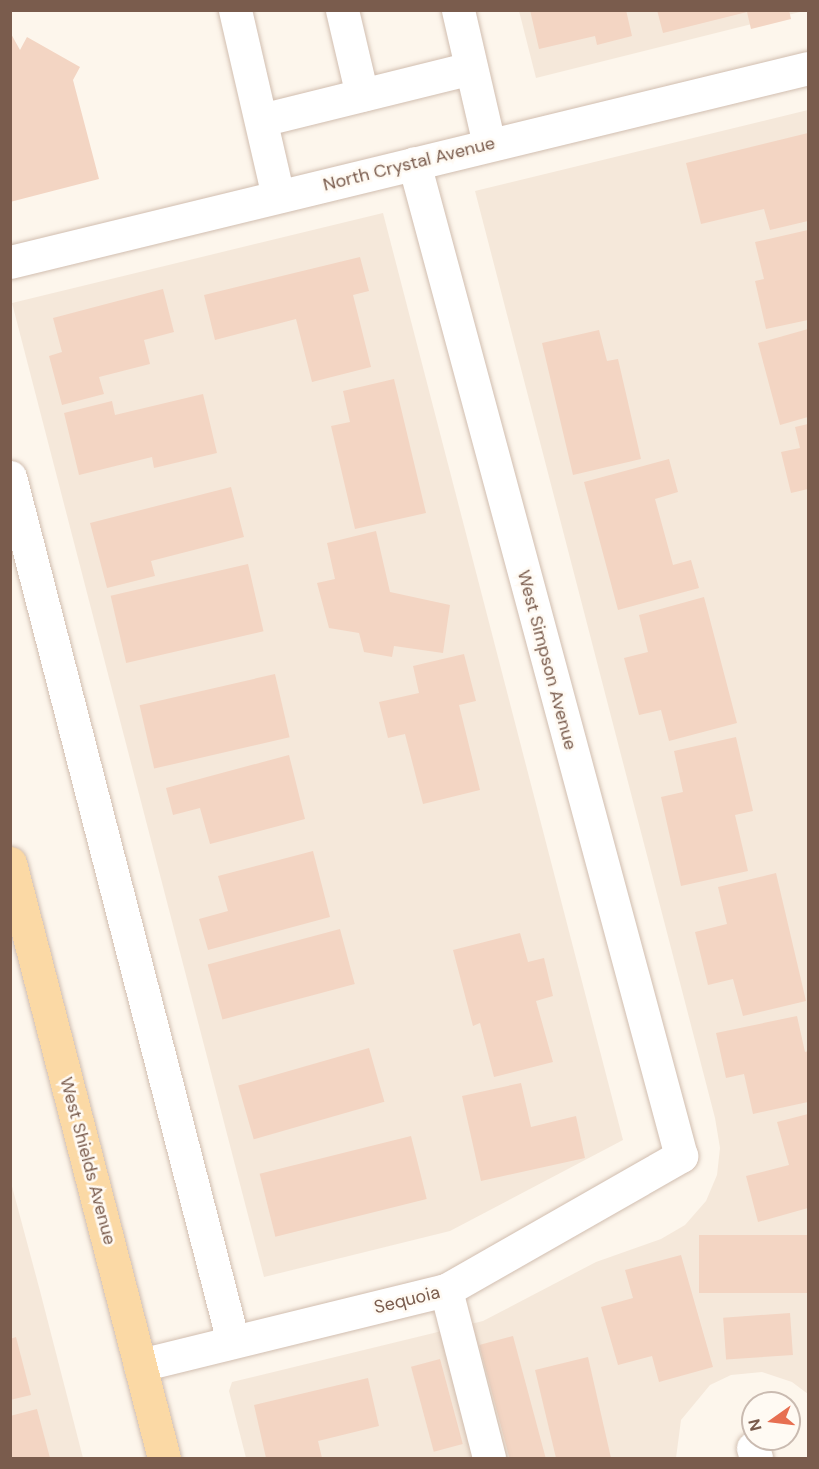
<!DOCTYPE html>
<html>
<head>
<meta charset="utf-8">
<style>
	body { margin:0 }
	#map { position:relative; width:819px; height:1469px; overflow:hidden; background:#fdf6ec; font-family:"DM Sans",sans-serif }
	div>[style] { position:absolute }
	.residential>* { inset:0; background:#f5e8da }
	.building>* { inset:0; background:#f3d5c3; transform-origin:0 0 }
	.roads { filter:drop-shadow(0 0 2px #d1beb0) drop-shadow(0 0 2px #d1beb0) }
	.minor>* { height:33px; margin:-16.5px; padding:0 16.5px; transform-origin:16.5px; border-radius:16.5px; background:#fff }
	.major>* { height:33px; margin:-16.5px; padding:0 16.5px; transform-origin:16.5px; border-radius:16.5px; background:#fbd9a5 }
	span { translate:-50% -50%; white-space:nowrap; text-align:center; line-height:1.15; -webkit-text-stroke:5px #fffaf3; paint-order:stroke }
	.street-label { font-size:18px; color:#7a5c4d }
	.frame { position:absolute; inset:0; border:12px solid #7a5c4d; pointer-events:none }
	.north { position:absolute; left:741px; top:1391px; width:60px; height:60px; box-sizing:border-box; background:#fffaf3; border:2px solid #cabbb1; border-radius:50%; rotate:256deg; font-size:16px; font-weight:700; line-height:24px; text-align:center; color:#7a5c4d }
	.north::after { content:''; display:block; margin:auto; width:21px; height:27px; background:#e76f51; clip-path:polygon(50% 0,100% 100%,50% 72%,0 100%) }
</style>
</head>
<body>
<div id="map">
	<div class="residential">
		<div style="clip-path:polygon(808px 10px,536px 78px,519px 11px)"></div>
		<div style="clip-path:polygon(808px 110px,808px 1394px,792px 1382px,762px 1372px,731px 1375px,710px 1385px,681px 1420px,676px 1458px,246px 1458px,229px 1391px,232px 1382px,483px 1321px,596px 1262px,661px 1239px,685px 1225px,706px 1201px,717px 1175px,720px 1148px,715px 1118px,475px 191px)"></div>
		<div style="clip-path:polygon(383px 213px,623px 1140px,450px 1231px,264px 1277px,12px 303px)"></div>
		<div style="clip-path:polygon(10px 1179px,40px 1291px,83px 1458px,11px 1458px)"></div>
	</div>
	<div class="building">
		<div style="clip-path:polygon(530px 10px,626px 10px,632px 36px,597px 45px,595px 36px,539px 49px)"></div>
		<div style="clip-path:polygon(657px 10px,789px 10px,791px 19px,751px 29px,747px 12px,663px 33px)"></div>
		<div style="clip-path:polygon(10px 32px,20px 50px,27px 37px,80px 67px,73px 80px,99px 179px,10px 202px)"></div>
		<div style="clip-path:polygon(808px 133px,808px 221px,770px 230px,764px 209px,701px 224px,686px 163px)"></div>
		<div style="clip-path:polygon(808px 230px,808px 320px,766px 329px,755px 281px,764px 279px,755px 242px)"></div>
		<div style="clip-path:polygon(360px 257px,369px 291px,353px 295px,371px 367px,312px 382px,296px 319px,215px 340px,204px 295px)"></div>
		<div style="clip-path:polygon(163px 289px,174px 332px,144px 340px,150px 364px,99px 377px,104px 394px,62px 405px,49px 356px,62px 352px,53px 318px)"></div>
		<div style="clip-path:polygon(808px 329px,808px 417px,780px 425px,758px 343px)"></div>
		<div style="clip-path:polygon(599px 330px,607px 361px,618px 359px,641px 459px,573px 475px,542px 343px)"></div>
		<div style="clip-path:polygon(394px 379px,426px 513px,355px 529px,331px 426px,350px 422px,343px 391px)"></div>
		<div style="clip-path:polygon(203px 394px,217px 453px,154px 468px,152px 457px,79px 475px,64px 413px,112px 401px,115px 415px)"></div>
		<div style="clip-path:polygon(808px 424px,808px 489px,791px 493px,781px 452px,800px 448px,795px 427px)"></div>
		<div style="clip-path:polygon(669px 459px,678px 492px,655px 499px,673px 565px,691px 560px,699px 588px,618px 610px,584px 482px)"></div>
		<div style="clip-path:polygon(231px 487px,244px 537px,151px 561px,155px 576px,107px 588px,90px 523px)"></div>
		<div style="clip-path:polygon(376px 531px,390px 592px,450px 605px,443px 653px,394px 646px,392px 657px,364px 652px,359px 633px,329px 628px,317px 583px,335px 579px,327px 543px)"></div>
		<div style="left:248px;top:564px;width:69px;height:141px;rotate:77deg"></div>
		<div style="clip-path:polygon(704px 597px,737px 723px,669px 741px,661px 710px,639px 715px,624px 658px,648px 652px,639px 615px)"></div>
		<div style="clip-path:polygon(464px 654px,476px 701px,459px 705px,480px 790px,423px 804px,405px 734px,388px 738px,379px 702px,419px 693px,413px 666px)"></div>
		<div style="left:275px;top:674px;width:65px;height:139px;rotate:77deg"></div>
		<div style="clip-path:polygon(736px 737px,753px 811px,735px 815px,748px 871px,681px 886px,661px 797px,683px 792px,674px 751px)"></div>
		<div style="clip-path:polygon(289px 755px,305px 819px,210px 844px,200px 808px,173px 815px,166px 788px)"></div>
		<div style="clip-path:polygon(313px 851px,330px 917px,208px 950px,199px 919px,228px 911px,218px 876px)"></div>
		<div style="clip-path:polygon(776px 873px,806px 1001px,743px 1016px,733px 979px,708px 985px,695px 932px,727px 924px,718px 887px)"></div>
		<div style="left:340px;top:929px;width:57px;height:137px;rotate:75deg"></div>
		<div style="clip-path:polygon(520px 933px,528px 962px,544px 958px,553px 996px,536px 1001px,553px 1062px,494px 1077px,480px 1023px,473px 1026px,453px 950px)"></div>
		<div style="clip-path:polygon(797px 1016px,805px 1052px,808px 1051px,808px 1102px,753px 1114px,744px 1074px,726px 1078px,716px 1033px)"></div>
		<div style="left:369px;top:1048px;width:56px;height:136px;rotate:74deg"></div>
		<div style="clip-path:polygon(521px 1083px,531px 1127px,576px 1116px,585px 1158px,481px 1181px,462px 1096px)"></div>
		<div style="clip-path:polygon(808px 1114px,808px 1208px,758px 1222px,746px 1176px,789px 1165px,777px 1122px)"></div>
		<div style="left:411px;top:1136px;width:65px;height:156px;rotate:76deg"></div>
		<div style="left:808px;top:1235px;width:58px;height:109px;rotate:90deg"></div>
		<div style="clip-path:polygon(681px 1255px,713px 1367px,659px 1382px,652px 1356px,618px 1365px,601px 1307px,633px 1298px,625px 1270px)"></div>
		<div style="left:790px;top:1313px;width:42px;height:67px;rotate:86deg"></div>
		<div style="left:513px;top:1336px;width:126px;height:35px;rotate:75deg"></div>
		<div style="clip-path:polygon(16px 1337px,31px 1395px,10px 1400px,10px 1339px)"></div>
		<div style="clip-path:polygon(588px 1357px,611px 1458px,556px 1458px,535px 1370px)"></div>
		<div style="left:440px;top:1359px;width:88px;height:30px;rotate:75deg"></div>
		<div style="clip-path:polygon(368px 1378px,379px 1426px,318px 1441px,322px 1458px,266px 1458px,254px 1405px)"></div>
		<div style="clip-path:polygon(37px 1409px,50px 1458px,10px 1458px,10px 1416px)"></div>
	</div>
	<div class="roads">
		<div class="minor">
			<div style="left:235px;top:10px;width:191px;rotate:77deg"></div>
			<div style="left:342px;top:10px;width:87px;rotate:76.8deg"></div>
			<div style="left:458px;top:10px;width:138px;rotate:77deg"></div>
			<div style="left:261px;top:120px;width:216px;rotate:-13.9deg"></div>
			<div style="left:10px;top:262px;width:821px;rotate:-13.66deg"></div>
			<div style="left:10px;top:477px;width:893px;rotate:75.54deg"></div>
			<div style="left:446px;top:1290px;width:173px;rotate:75.6deg"></div>
			<div style="left:140px;top:1365px;width:315px;rotate:-13.8deg"></div>
			<div style="left:446px;top:1290px;width:271px;rotate:-29.7deg"></div>
			<div style="left:681px;top:1156px;width:1028px;rotate:-105.05deg"></div>
			<div style="left:753px;top:1448px;width:10px;rotate:73deg"></div>
		</div>
		<div class="major">
			<div style="left:10px;top:863px;width:615px;rotate:75.49deg"></div>
		</div>
	</div>
	<div class="street-label">
		<span style="left:409px;top:164px;rotate:-14deg">North Crystal Avenue</span>
		<span style="left:547px;top:660px;rotate:75deg">West Simpson Avenue</span>
		<span style="left:88px;top:1161px;rotate:75deg">West Shields Avenue</span>
		<span style="left:407px;top:1300px;rotate:-14deg">Sequoia</span>
	</div>
	<div class="frame"></div>
	<div class="north">N</div>
</div>
</body>
</html>
